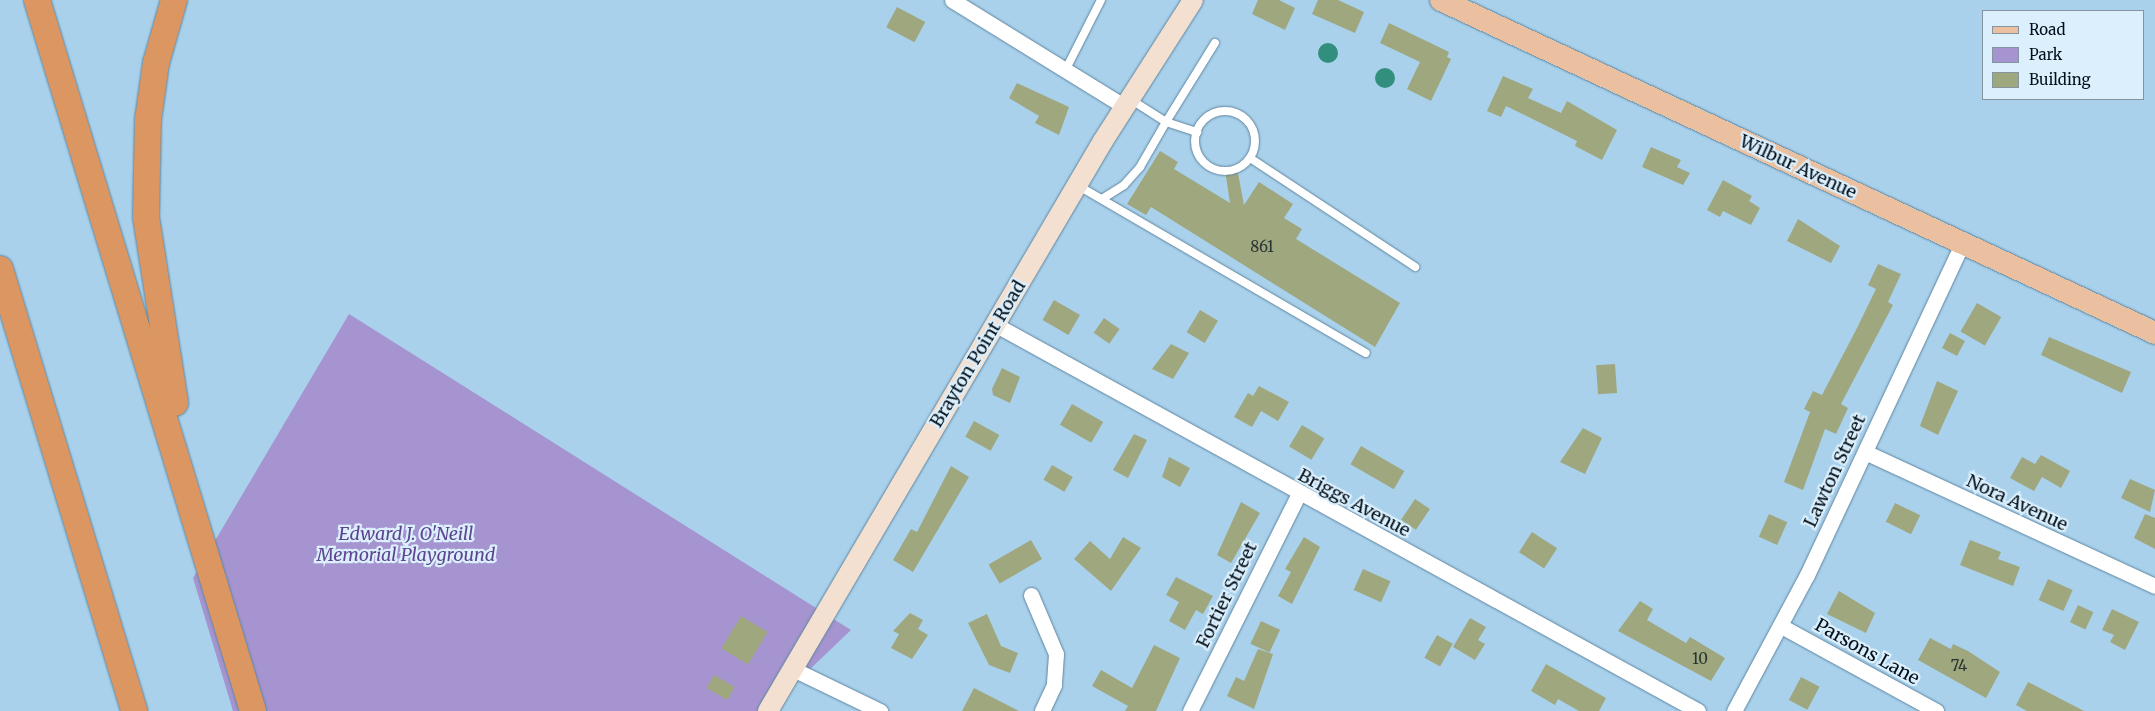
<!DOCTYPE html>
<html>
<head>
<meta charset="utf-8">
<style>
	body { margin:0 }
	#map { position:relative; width:2155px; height:711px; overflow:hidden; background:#a9d1ec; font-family:Merriweather,serif }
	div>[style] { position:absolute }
	.green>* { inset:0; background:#a594cf }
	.water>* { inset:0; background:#328f7d }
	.round { border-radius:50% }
	.building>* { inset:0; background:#9fa77f; transform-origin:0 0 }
	.roads { filter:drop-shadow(0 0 1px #60869f) drop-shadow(0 0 1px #60869f) }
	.lane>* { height:8px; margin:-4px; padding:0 4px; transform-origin:4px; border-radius:4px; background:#fff }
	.lane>.ring { margin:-4px; padding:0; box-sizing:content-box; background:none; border:8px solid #fff; border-radius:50% }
	.street>* { height:15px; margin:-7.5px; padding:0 7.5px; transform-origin:7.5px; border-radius:7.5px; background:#fff }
	.secondary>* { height:20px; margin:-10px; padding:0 10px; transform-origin:10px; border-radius:10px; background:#f4e0d0 }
	.primary>* { height:22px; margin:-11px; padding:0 11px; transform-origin:11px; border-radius:11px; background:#eac0a0 }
	.highway>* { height:26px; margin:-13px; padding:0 13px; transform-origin:13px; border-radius:13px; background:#dc9661 }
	span { translate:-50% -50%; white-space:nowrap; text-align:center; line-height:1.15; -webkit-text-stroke:4.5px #dbeffd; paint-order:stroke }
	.number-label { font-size:15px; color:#293532 }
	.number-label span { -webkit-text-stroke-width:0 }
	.street-label { font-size:18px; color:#020f18 }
	.park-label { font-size:18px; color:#5e4490; font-style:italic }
	.legend { position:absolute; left:1982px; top:10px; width:162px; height:90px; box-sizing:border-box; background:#dbeffd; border:1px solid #8495a1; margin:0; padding:6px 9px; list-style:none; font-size:15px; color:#020f18 }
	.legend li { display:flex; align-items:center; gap:10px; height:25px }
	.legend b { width:25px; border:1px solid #8495a1 }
</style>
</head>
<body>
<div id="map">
	<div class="green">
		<div style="clip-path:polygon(349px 314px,851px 630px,766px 711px,233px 711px,193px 578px)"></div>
	</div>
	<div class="water">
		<div class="round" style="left:1318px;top:43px;width:20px;height:20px"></div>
		<div class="round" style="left:1375px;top:68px;width:20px;height:20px"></div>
	</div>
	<div class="building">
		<div style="clip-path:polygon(1258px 0,1279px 0,1295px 8px,1285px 30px,1252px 14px)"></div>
		<div style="clip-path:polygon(1318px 0,1338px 0,1364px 12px,1355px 33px,1312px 14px)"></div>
		<div style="left:897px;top:7px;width:32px;height:23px;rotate:28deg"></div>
		<div style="clip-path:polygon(1389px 23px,1449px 52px,1447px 57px,1451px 59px,1431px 101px,1407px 89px,1420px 62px,1380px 43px)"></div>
		<div style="clip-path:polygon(1503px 76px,1533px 89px,1528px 98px,1561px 113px,1567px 101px,1617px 130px,1602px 160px,1575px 146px,1577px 141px,1506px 106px,1501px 117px,1487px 111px)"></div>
		<div style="clip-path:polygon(1017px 83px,1069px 107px,1059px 135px,1035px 123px,1039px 116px,1009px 98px)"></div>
		<div style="clip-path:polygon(1651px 147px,1681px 160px,1677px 167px,1690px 173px,1683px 185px,1642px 167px)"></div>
		<div style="clip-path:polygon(1160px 151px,1178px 162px,1174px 169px,1230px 203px,1225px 170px,1237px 168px,1244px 205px,1259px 182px,1293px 204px,1284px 218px,1302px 229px,1296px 239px,1400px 303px,1375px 347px,1151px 207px,1146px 215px,1127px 204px)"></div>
		<div style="clip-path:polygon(1723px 180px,1752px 196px,1749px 201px,1760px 208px,1751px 225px,1723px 211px,1720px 217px,1707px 210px)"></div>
		<div style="clip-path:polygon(1798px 219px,1840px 246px,1831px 263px,1787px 241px)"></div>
		<div style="clip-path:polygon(1878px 264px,1901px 274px,1888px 302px,1893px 305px,1841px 404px,1848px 408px,1836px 434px,1825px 429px,1803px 490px,1784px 482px,1810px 412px,1804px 409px,1813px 391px,1822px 395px,1855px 332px,1876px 289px,1868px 285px)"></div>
		<div style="left:1054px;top:300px;width:30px;height:23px;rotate:30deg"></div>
		<div style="left:1977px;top:303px;width:28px;height:33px;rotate:30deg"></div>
		<div style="left:1200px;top:310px;width:21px;height:26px;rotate:31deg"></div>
		<div style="left:1104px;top:318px;width:19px;height:18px;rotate:35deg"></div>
		<div style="left:1950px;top:333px;width:17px;height:17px;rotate:28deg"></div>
		<div style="clip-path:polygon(2049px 337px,2131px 372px,2122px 393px,2041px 355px)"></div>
		<div style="clip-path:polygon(1171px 344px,1189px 353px,1173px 379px,1152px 369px)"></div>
		<div style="left:1615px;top:364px;width:29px;height:19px;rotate:86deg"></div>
		<div style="clip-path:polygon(1002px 368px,1020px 377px,1010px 403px,993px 395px,992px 389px)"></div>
		<div style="clip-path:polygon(1937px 381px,1958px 391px,1938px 435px,1920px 426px)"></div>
		<div style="clip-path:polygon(1259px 386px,1289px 402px,1278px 421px,1261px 411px,1252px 427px,1234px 417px,1248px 393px,1253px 396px)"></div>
		<div style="left:1072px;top:404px;width:36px;height:24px;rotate:30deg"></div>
		<div style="left:974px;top:421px;width:29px;height:18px;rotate:29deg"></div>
		<div style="left:1302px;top:425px;width:26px;height:25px;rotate:31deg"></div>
		<div style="clip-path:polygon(1583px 428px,1602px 438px,1585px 474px,1560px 462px)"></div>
		<div style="clip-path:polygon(1134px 434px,1147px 440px,1128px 478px,1113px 470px)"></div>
		<div style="left:1361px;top:446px;width:50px;height:21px;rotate:30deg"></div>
		<div style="clip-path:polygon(2041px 455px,2070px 471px,2061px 488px,2042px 477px,2034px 491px,2010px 478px,2022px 457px,2035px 464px)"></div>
		<div style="clip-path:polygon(1169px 457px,1190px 468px,1180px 487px,1162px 477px)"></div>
		<div style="left:1052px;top:465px;width:24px;height:17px;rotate:30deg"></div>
		<div style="clip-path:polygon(951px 466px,969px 477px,913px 572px,893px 560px,911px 529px,917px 532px)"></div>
		<div style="clip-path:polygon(2130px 479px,2155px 490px,2150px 512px,2121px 498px)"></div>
		<div style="left:1415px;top:499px;width:18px;height:25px;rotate:34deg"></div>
		<div style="clip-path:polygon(1241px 502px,1260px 513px,1231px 563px,1217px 555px)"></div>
		<div style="left:1895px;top:503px;width:28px;height:21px;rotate:26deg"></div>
		<div style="left:1769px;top:514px;width:20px;height:25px;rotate:24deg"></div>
		<div style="clip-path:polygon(2145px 514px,2155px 518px,2155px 549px,2134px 538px)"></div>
		<div style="left:1532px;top:532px;width:30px;height:24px;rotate:33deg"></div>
		<div style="clip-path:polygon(1123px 537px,1141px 548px,1111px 591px,1074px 559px,1090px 541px,1110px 559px)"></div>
		<div style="clip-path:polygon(1304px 537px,1320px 547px,1292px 604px,1278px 596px,1291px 572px,1285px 569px)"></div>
		<div style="left:1031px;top:540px;width:22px;height:49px;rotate:60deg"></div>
		<div style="clip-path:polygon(1970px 540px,2001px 552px,1998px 559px,2020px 567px,2013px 586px,1960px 565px)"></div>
		<div style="left:1363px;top:569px;width:30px;height:23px;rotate:24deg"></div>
		<div style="clip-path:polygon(1176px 577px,1213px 596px,1203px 614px,1196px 610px,1185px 630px,1169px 621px,1179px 602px,1166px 595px)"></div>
		<div style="left:2048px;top:579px;width:27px;height:23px;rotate:24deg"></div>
		<div style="clip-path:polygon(1839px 591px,1875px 613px,1866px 633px,1827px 614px)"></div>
		<div style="clip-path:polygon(1640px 601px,1653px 609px,1647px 620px,1686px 643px,1690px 637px,1725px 658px,1711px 681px,1618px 631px)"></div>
		<div style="left:2078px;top:605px;width:17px;height:19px;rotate:25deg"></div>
		<div style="clip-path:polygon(2112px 609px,2139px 622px,2125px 650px,2110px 642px,2114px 635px,2102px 630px)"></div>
		<div style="clip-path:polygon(910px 613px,923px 620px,918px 629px,928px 635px,912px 659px,891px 648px,899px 634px,893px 631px)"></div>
		<div style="clip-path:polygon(987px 614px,1001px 646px,1018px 653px,1010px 673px,989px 665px,968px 623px)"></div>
		<div style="left:741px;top:616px;width:31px;height:38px;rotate:31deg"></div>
		<div style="clip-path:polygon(1470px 618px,1486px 627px,1478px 640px,1485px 644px,1475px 660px,1453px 647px)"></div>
		<div style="left:1261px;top:621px;width:21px;height:25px;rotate:25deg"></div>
		<div style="left:1437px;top:635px;width:18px;height:26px;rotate:29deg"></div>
		<div style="clip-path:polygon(1930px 638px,1951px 649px,1953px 644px,1968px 651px,2000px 672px,1986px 698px,1918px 660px)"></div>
		<div style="clip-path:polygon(1154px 645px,1180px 658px,1156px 711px,1125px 711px,1128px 706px,1092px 686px,1101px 670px,1132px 688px)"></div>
		<div style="clip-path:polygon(1258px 649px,1273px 654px,1254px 709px,1227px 696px,1236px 677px,1244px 681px)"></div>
		<div style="clip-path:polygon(1546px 664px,1606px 698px,1599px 711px,1579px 711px,1558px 699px,1555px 705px,1531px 691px)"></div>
		<div style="left:714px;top:675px;width:24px;height:15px;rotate:30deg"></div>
		<div style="left:1801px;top:677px;width:21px;height:26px;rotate:28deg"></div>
		<div style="clip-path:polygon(2028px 682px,2034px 685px,2084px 711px,2027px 711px,2016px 705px)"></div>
		<div style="clip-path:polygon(974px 688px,1019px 711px,962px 711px)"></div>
	</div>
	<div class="roads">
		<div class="lane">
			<div style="left:1066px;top:69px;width:77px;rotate:-63.1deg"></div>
			<div style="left:1130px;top:99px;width:43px;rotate:32.6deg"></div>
			<div style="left:1166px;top:122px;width:93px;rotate:-58.2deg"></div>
			<div class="ring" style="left:1195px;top:111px;width:52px;height:52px"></div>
			<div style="left:1250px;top:158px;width:198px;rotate:33.4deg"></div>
			<div style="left:1077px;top:185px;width:334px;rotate:30.2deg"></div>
			<div style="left:1102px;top:199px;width:26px;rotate:-32deg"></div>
			<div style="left:1124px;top:185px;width:24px;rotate:-48deg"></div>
			<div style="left:1140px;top:167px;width:52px;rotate:-60deg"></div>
			<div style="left:1166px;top:122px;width:33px;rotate:18deg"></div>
		</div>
		<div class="street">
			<div style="left:952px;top:0;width:203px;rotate:31.7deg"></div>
			<div style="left:996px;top:325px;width:801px;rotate:28.8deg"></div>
			<div style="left:1865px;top:452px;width:319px;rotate:24.8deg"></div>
			<div style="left:1031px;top:595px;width:64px;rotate:67deg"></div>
			<div style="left:1056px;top:654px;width:31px;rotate:94deg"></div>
			<div style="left:1054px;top:685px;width:29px;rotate:115deg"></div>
			<div style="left:1781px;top:626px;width:177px;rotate:28.7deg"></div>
			<div style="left:793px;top:669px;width:97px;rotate:25.8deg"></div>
			<div style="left:1190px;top:711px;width:241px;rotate:-63.4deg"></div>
			<div style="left:1734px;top:711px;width:154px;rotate:-61.8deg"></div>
			<div style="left:1807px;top:575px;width:365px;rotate:-64.9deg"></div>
		</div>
		<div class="secondary">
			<div style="left:768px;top:711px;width:661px;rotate:-59.56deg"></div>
			<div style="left:1103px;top:141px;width:167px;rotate:-57.4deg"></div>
		</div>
		<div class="primary">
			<div style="left:1441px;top:0;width:788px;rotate:25deg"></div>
		</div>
		<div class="highway">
			<div style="left:37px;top:0;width:743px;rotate:73.1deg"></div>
			<div style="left:174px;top:0;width:66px;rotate:105.9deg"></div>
			<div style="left:156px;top:63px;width:58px;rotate:98deg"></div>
			<div style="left:148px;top:120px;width:97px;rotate:91.2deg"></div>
			<div style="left:146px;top:217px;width:188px;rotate:81.1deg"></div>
			<div style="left:0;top:269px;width:462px;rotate:73.1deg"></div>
		</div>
	</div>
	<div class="number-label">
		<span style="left:1262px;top:247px">861</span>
		<span style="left:1700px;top:659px">10</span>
		<span style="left:1959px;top:666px">74</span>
	</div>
	<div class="street-label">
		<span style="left:1798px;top:167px;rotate:25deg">Wilbur Avenue</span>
		<span style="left:978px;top:354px;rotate:-59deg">Brayton Point Road</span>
		<span style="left:1835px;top:471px;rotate:-65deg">Lawton Street</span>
		<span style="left:1354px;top:503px;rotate:28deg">Briggs Avenue</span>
		<span style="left:2017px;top:503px;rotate:25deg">Nora Avenue</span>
		<span style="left:1227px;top:595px;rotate:-64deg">Fortier Street</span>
		<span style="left:1867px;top:652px;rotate:29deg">Parsons Lane</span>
	</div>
	<div class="park-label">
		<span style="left:406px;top:545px">Edward J. O'Neill<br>Memorial Playground</span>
	</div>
	<ul class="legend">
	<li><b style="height:6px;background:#eac0a0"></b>Road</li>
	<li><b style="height:14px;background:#a594cf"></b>Park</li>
	<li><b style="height:14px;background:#9fa77f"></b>Building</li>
	</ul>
</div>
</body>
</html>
